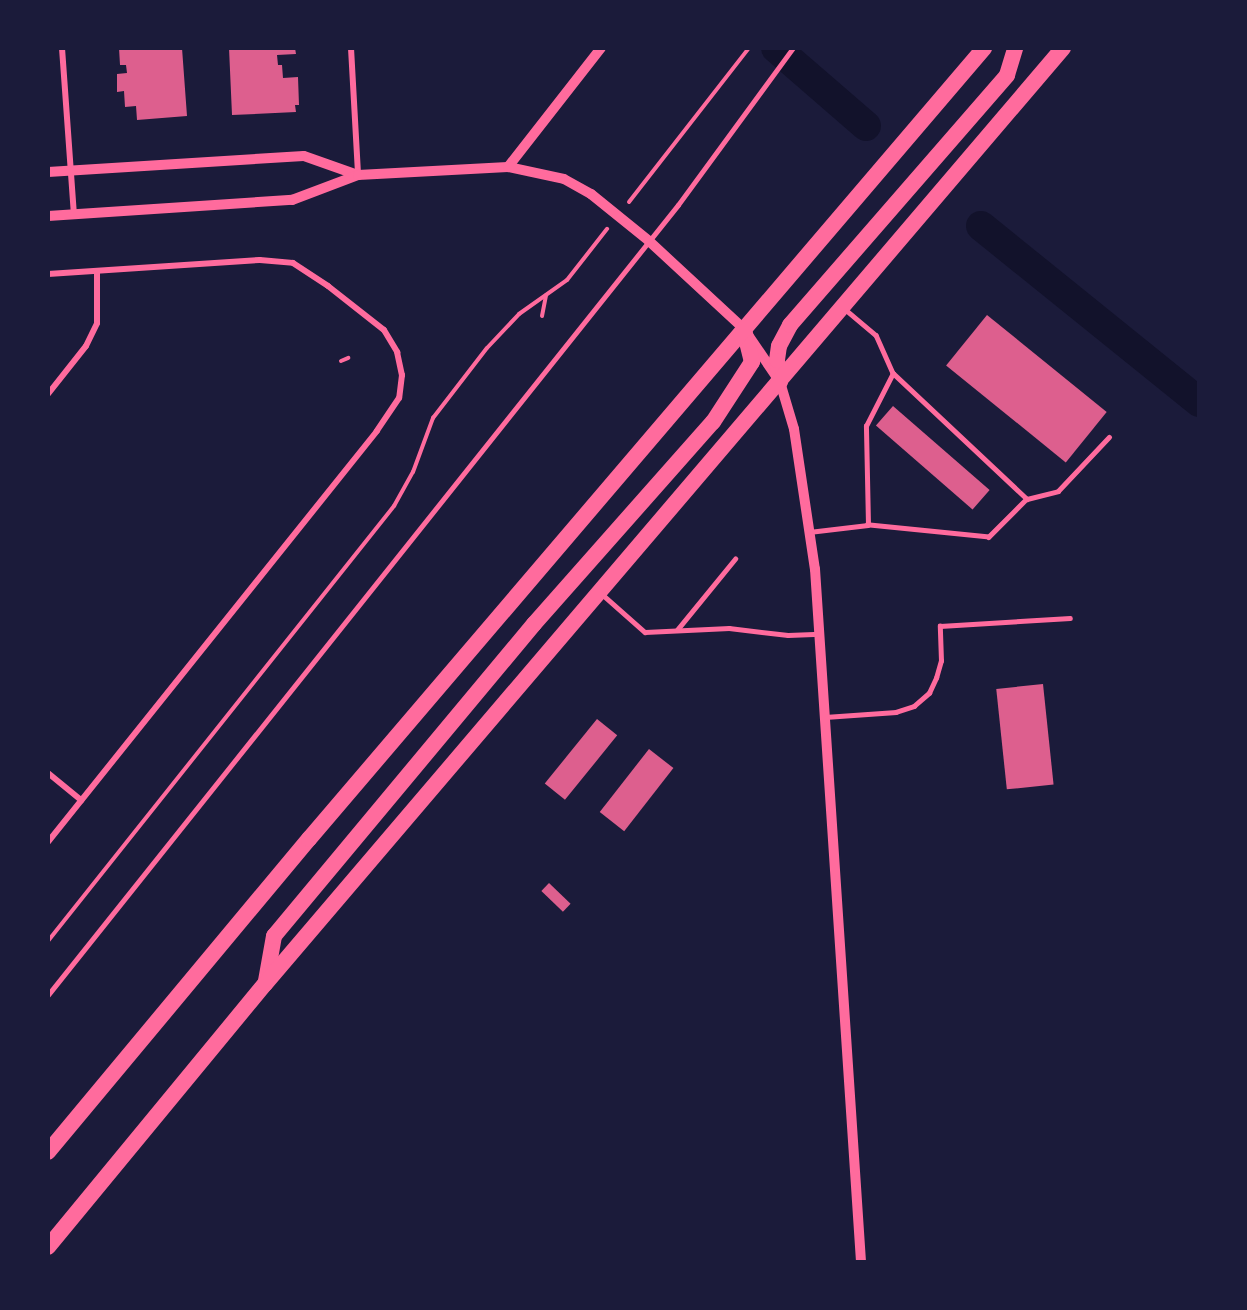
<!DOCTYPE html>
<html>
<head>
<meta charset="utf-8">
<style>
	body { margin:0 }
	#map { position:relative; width:1247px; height:1310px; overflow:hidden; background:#1b1b3a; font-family:"Sofia Sans Condensed",sans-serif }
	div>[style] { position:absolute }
	.canal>* { height:30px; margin:-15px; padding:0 15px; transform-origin:15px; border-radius:15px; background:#12122b }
	.building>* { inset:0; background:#dd5f8e; transform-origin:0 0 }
	.path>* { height:4px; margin:-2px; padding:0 2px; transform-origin:2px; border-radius:2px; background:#ff6b9d }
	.service>* { height:4.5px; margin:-2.25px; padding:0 2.25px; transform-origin:2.25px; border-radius:2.25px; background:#ff6b9d }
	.minor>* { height:6px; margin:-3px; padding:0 3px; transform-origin:3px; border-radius:3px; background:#ff6b9d }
	.tertiary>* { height:10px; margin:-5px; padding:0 5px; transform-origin:5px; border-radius:5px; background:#ff6b9d }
	.trunk>* { height:16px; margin:-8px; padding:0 8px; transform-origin:8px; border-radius:8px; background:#ff6b9d }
	span { translate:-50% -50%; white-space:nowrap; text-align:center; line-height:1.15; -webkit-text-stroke:4.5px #1b1b3a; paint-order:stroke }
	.frame { position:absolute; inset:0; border:50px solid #1b1b3a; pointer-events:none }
</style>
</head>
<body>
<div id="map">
	<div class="canal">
		<div style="left:776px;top:48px;width:119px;rotate:40.9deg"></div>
		<div style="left:981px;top:226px;width:280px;rotate:38.9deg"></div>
	</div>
	<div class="building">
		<div style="clip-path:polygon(119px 48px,182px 48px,187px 116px,137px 120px,136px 106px,125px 107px,124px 91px,117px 92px,117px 74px,127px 73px,126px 65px,120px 65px)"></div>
		<div style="clip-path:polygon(229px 48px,295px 48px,296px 54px,277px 55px,278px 65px,282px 65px,283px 78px,298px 77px,299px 105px,295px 105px,296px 112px,232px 115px)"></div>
		<div style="left:987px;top:315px;width:154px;height:65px;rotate:39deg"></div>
		<div style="left:893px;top:406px;width:128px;height:26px;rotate:41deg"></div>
		<div style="left:1043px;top:684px;width:101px;height:47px;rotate:84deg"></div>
		<div style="left:597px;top:719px;width:26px;height:83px;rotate:39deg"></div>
		<div style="left:649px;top:749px;width:31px;height:80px;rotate:38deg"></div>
		<div style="left:549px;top:883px;width:30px;height:11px;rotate:44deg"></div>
	</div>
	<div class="path">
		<div style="left:629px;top:202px;width:195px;rotate:-52.1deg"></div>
		<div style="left:542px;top:316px;width:21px;rotate:-79deg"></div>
		<div style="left:341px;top:361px;width:8px;rotate:-23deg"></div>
		<div style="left:48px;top:941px;width:556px;rotate:-51.5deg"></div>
		<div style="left:394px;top:506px;width:39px;rotate:-61deg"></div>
		<div style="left:413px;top:472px;width:58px;rotate:-69.7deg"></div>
		<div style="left:433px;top:418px;width:88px;rotate:-52.4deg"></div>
		<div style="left:487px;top:348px;width:47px;rotate:-46.7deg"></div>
		<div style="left:519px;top:314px;width:59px;rotate:-35.3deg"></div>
		<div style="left:567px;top:280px;width:65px;rotate:-51.9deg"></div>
	</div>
	<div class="service">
		<div style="left:846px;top:310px;width:39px;rotate:40deg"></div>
		<div style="left:876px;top:335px;width:42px;rotate:65.9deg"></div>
		<div style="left:893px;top:373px;width:184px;rotate:43.2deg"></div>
		<div style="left:1027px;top:499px;width:54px;rotate:135deg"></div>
		<div style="left:989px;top:537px;width:122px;rotate:-174.3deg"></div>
		<div style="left:868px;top:525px;width:99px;rotate:-91.2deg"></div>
		<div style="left:866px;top:426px;width:59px;rotate:-63deg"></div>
		<div style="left:1027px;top:499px;width:32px;rotate:-14deg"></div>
		<div style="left:1058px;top:491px;width:74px;rotate:-46.6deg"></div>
		<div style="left:809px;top:532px;width:59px;rotate:-6.8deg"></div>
		<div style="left:603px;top:595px;width:56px;rotate:41.4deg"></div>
		<div style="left:645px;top:632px;width:84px;rotate:-2.7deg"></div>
		<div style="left:729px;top:628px;width:59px;rotate:6.8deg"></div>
		<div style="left:788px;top:635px;width:32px;rotate:-2deg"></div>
		<div style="left:677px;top:630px;width:92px;rotate:-50.8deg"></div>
		<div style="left:825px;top:717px;width:71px;rotate:-4deg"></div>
		<div style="left:896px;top:712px;width:19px;rotate:-18deg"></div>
		<div style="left:914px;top:706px;width:20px;rotate:-41deg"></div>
		<div style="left:929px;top:693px;width:17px;rotate:-65deg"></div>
		<div style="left:936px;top:678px;width:18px;rotate:-74deg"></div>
		<div style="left:941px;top:661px;width:35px;rotate:-92deg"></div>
		<div style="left:940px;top:626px;width:130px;rotate:-3.5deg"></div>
		<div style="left:48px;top:995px;width:1010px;rotate:-51.43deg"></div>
		<div style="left:678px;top:205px;width:195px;rotate:-53.8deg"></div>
	</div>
	<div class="minor">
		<div style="left:62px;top:48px;width:166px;rotate:85.9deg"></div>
		<div style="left:351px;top:48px;width:127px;rotate:86.8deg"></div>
		<div style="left:48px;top:274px;width:212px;rotate:-3.8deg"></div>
		<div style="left:260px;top:260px;width:33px;rotate:5deg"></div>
		<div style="left:293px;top:263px;width:42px;rotate:33.3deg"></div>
		<div style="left:328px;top:286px;width:71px;rotate:38.2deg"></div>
		<div style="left:384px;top:330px;width:26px;rotate:59deg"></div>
		<div style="left:397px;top:352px;width:24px;rotate:78deg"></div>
		<div style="left:402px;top:375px;width:23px;rotate:97deg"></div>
		<div style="left:399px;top:398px;width:40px;rotate:124deg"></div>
		<div style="left:377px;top:431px;width:526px;rotate:128.68deg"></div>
		<div style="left:48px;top:394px;width:61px;rotate:-51.6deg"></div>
		<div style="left:86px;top:346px;width:25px;rotate:-64deg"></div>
		<div style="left:97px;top:323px;width:52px;rotate:-90deg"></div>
		<div style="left:48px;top:773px;width:43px;rotate:39.3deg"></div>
	</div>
	<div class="tertiary">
		<div style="left:508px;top:167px;width:151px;rotate:-52deg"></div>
		<div style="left:48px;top:172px;width:256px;rotate:-3.6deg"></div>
		<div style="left:304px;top:156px;width:57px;rotate:19.4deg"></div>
		<div style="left:48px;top:216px;width:245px;rotate:-3.8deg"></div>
		<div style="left:292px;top:200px;width:71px;rotate:-20.7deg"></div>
		<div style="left:358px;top:175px;width:150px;rotate:-3.1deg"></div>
		<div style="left:508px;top:167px;width:57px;rotate:12.1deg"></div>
		<div style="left:564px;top:179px;width:31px;rotate:29deg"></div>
		<div style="left:591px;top:194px;width:75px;rotate:39deg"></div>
		<div style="left:649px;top:241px;width:129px;rotate:42.8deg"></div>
		<div style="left:744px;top:329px;width:64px;rotate:55.8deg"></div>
		<div style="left:780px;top:382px;width:49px;rotate:73.4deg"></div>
		<div style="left:794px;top:429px;width:142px;rotate:81.5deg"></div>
		<div style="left:815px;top:569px;width:695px;rotate:86.2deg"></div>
	</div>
	<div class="trunk">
		<div style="left:780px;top:382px;width:22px;rotate:-98deg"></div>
		<div style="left:777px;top:360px;width:14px;rotate:-82deg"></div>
		<div style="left:779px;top:346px;width:24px;rotate:-62deg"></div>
		<div style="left:790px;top:325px;width:331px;rotate:-49deg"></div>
		<div style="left:1007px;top:75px;width:28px;rotate:-73deg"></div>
		<div style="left:266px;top:981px;width:46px;rotate:-79.9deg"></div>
		<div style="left:274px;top:936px;width:406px;rotate:-50.2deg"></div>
		<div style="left:534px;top:624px;width:270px;rotate:-48.5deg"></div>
		<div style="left:713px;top:422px;width:72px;rotate:-57deg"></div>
		<div style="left:752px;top:362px;width:34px;rotate:-104deg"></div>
		<div style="left:48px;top:1152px;width:408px;rotate:-50.2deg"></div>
		<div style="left:309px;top:839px;width:1040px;rotate:-49.52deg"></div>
		<div style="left:48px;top:1247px;width:341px;rotate:-50.5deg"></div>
		<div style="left:265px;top:984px;width:1230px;rotate:-49.55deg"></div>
	</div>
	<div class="frame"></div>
</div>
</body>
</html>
